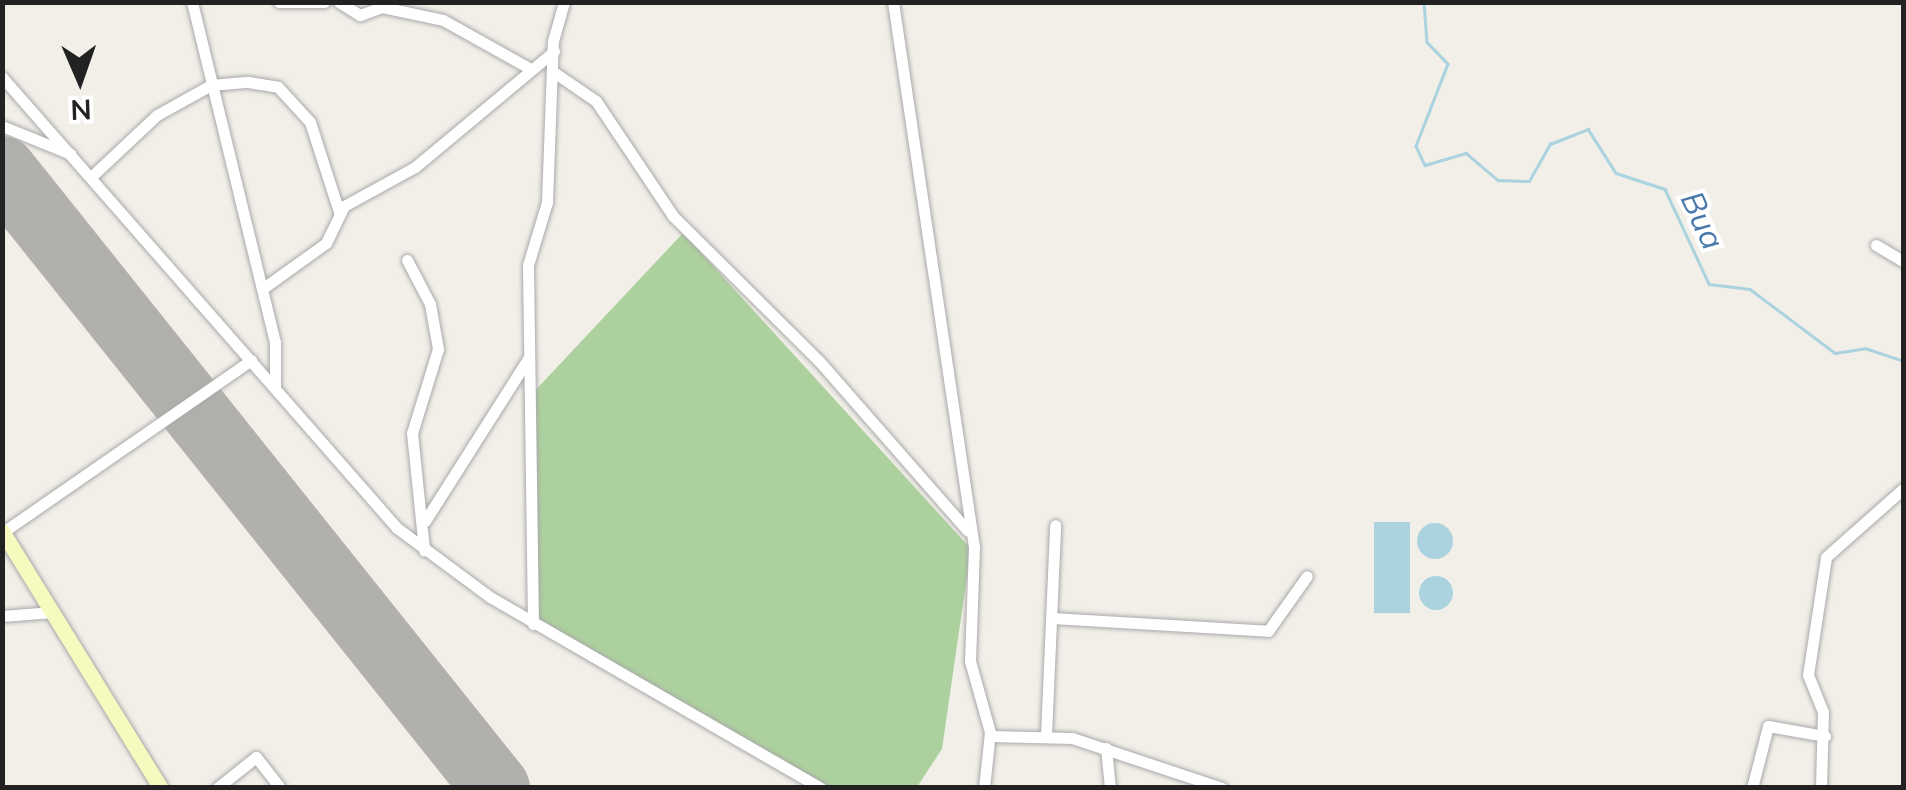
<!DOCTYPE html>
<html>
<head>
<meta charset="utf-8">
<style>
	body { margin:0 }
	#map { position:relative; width:1906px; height:790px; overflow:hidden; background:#f2efe9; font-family:Mulish,sans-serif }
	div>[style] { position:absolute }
	.forest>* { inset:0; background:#add19e }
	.water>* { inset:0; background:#aad3df; transform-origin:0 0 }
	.round { border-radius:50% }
	.stream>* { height:2.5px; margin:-1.25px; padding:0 1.25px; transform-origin:1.25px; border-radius:1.25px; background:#aad3df }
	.runway>* { height:68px; margin:-34px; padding:0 34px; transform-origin:34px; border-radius:34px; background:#b1b0ac }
	.roads { filter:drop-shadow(0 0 2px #a9a9a9) drop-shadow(0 0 2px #a9a9a9) }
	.street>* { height:11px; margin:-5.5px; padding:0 5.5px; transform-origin:5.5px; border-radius:5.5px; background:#fff }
	.secondary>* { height:15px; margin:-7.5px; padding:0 7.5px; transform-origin:7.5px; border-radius:7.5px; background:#f7fabf }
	span { translate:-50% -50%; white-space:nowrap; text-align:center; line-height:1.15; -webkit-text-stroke:8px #fff; paint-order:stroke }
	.water-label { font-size:32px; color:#4a7aab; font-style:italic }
	.frame { position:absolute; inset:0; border:5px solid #222; pointer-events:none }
	.north { position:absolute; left:30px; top:30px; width:100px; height:100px; -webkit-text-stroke:8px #fff; paint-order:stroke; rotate:178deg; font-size:28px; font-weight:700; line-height:40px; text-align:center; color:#222 }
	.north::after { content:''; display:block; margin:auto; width:35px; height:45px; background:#222; clip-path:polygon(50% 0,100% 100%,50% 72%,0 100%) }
</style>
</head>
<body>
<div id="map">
	<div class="forest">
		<div style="clip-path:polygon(683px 233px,971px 549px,942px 749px,917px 787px,825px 787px,536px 625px,530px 396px)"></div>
	</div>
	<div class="water">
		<div style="left:1374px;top:522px;width:36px;height:91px"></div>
		<div class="round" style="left:1417px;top:523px;width:36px;height:36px"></div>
		<div class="round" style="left:1419px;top:576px;width:34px;height:34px"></div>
	</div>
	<div class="stream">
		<div style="left:1424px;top:2px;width:40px;rotate:85.7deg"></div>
		<div style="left:1427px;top:42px;width:30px;rotate:46deg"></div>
		<div style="left:1448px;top:64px;width:88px;rotate:111.3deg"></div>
		<div style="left:1416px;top:146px;width:21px;rotate:65deg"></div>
		<div style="left:1425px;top:165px;width:43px;rotate:-16.3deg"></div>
		<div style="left:1466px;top:153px;width:42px;rotate:40.2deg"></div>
		<div style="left:1498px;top:180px;width:31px;rotate:2deg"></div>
		<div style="left:1529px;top:181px;width:43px;rotate:-60.4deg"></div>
		<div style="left:1550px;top:144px;width:41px;rotate:-21.5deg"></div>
		<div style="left:1588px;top:129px;width:52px;rotate:57.5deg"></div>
		<div style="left:1616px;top:173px;width:52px;rotate:18.1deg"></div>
		<div style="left:1665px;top:189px;width:105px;rotate:65.1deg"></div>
		<div style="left:1709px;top:284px;width:41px;rotate:7deg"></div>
		<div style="left:1750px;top:289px;width:106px;rotate:37deg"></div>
		<div style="left:1835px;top:353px;width:30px;rotate:-9deg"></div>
		<div style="left:1865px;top:348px;width:41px;rotate:18.4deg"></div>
	</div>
	<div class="runway">
		<div style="left:2px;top:170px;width:791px;rotate:51.36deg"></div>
	</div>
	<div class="roads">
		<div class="street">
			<div style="left:192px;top:2px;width:350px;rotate:76.3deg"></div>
			<div style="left:275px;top:342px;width:45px;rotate:90deg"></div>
			<div style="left:279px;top:2px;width:45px"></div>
			<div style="left:339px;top:2px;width:25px;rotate:32deg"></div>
			<div style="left:360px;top:15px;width:23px;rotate:-20deg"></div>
			<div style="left:382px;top:7px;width:62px;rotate:12deg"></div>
			<div style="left:443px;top:20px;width:98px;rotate:29.2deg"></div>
			<div style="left:893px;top:2px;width:551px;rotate:81.55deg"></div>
			<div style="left:974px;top:547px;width:114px;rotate:92deg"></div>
			<div style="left:970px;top:661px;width:74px;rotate:74.3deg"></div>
			<div style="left:990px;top:732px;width:56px;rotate:96.1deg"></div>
			<div style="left:555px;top:73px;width:50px;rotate:34.3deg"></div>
			<div style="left:596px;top:101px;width:138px;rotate:56.2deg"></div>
			<div style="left:673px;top:216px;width:206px;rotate:44.8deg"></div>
			<div style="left:819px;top:361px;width:225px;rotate:48.8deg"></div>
			<div style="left:2px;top:77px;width:600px;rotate:48.79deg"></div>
			<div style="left:397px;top:528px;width:116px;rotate:36.6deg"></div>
			<div style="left:490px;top:597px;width:382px;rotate:30deg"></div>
			<div style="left:2px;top:126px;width:74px;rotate:22.1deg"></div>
			<div style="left:92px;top:176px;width:89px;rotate:-43.2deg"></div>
			<div style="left:157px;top:115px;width:62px;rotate:-29.1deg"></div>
			<div style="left:211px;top:85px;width:37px;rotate:-5deg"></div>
			<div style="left:248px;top:82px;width:30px;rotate:9deg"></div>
			<div style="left:278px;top:87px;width:47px;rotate:47.6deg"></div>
			<div style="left:310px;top:122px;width:95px;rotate:72.1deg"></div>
			<div style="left:1876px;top:245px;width:33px;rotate:31deg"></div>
			<div style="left:407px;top:260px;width:50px;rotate:62.4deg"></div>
			<div style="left:430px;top:304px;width:46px;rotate:79.9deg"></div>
			<div style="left:438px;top:349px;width:88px;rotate:107.2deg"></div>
			<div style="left:412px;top:433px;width:118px;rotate:84.1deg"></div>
			<div style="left:262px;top:289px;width:79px;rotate:-35.7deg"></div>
			<div style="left:326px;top:243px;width:41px;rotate:-64.1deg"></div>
			<div style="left:344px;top:206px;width:81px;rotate:-28.8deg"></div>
			<div style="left:415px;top:167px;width:181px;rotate:-39.8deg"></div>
			<div style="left:425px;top:521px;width:194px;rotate:-57.6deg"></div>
			<div style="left:3px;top:532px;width:302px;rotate:-34.7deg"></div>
			<div style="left:2px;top:616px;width:51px;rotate:-4.5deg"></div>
			<div style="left:1052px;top:618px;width:216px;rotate:3.4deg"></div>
			<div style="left:1268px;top:631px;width:67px;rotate:-54.7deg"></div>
			<div style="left:533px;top:624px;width:359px;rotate:-90.8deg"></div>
			<div style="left:528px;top:265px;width:66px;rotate:-73.2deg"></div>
			<div style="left:547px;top:202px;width:161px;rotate:-87.9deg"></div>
			<div style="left:553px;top:41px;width:41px;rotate:-74.2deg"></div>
			<div style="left:1046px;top:735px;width:210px;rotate:-87.5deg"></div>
			<div style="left:990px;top:736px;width:82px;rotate:1.4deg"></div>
			<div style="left:1072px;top:738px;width:158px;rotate:18.4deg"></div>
			<div style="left:1106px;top:748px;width:40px;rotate:84.3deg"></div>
			<div style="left:217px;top:788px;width:50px;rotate:-38.5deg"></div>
			<div style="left:256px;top:757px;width:39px;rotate:52deg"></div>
			<div style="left:1752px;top:788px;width:64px;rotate:-75.5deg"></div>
			<div style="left:1768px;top:726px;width:58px;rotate:10deg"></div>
			<div style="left:1821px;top:788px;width:76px;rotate:-88.5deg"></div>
			<div style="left:1823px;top:712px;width:40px;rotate:-112deg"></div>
			<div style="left:1808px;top:675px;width:119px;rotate:-81.3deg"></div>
			<div style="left:1826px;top:557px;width:104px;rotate:-41.5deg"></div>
		</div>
		<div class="secondary">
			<div style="left:2px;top:531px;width:302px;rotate:58.3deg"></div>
		</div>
	</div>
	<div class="water-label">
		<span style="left:1703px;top:220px;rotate:65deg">Bua</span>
	</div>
	<div class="frame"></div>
	<div class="north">N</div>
</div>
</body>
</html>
